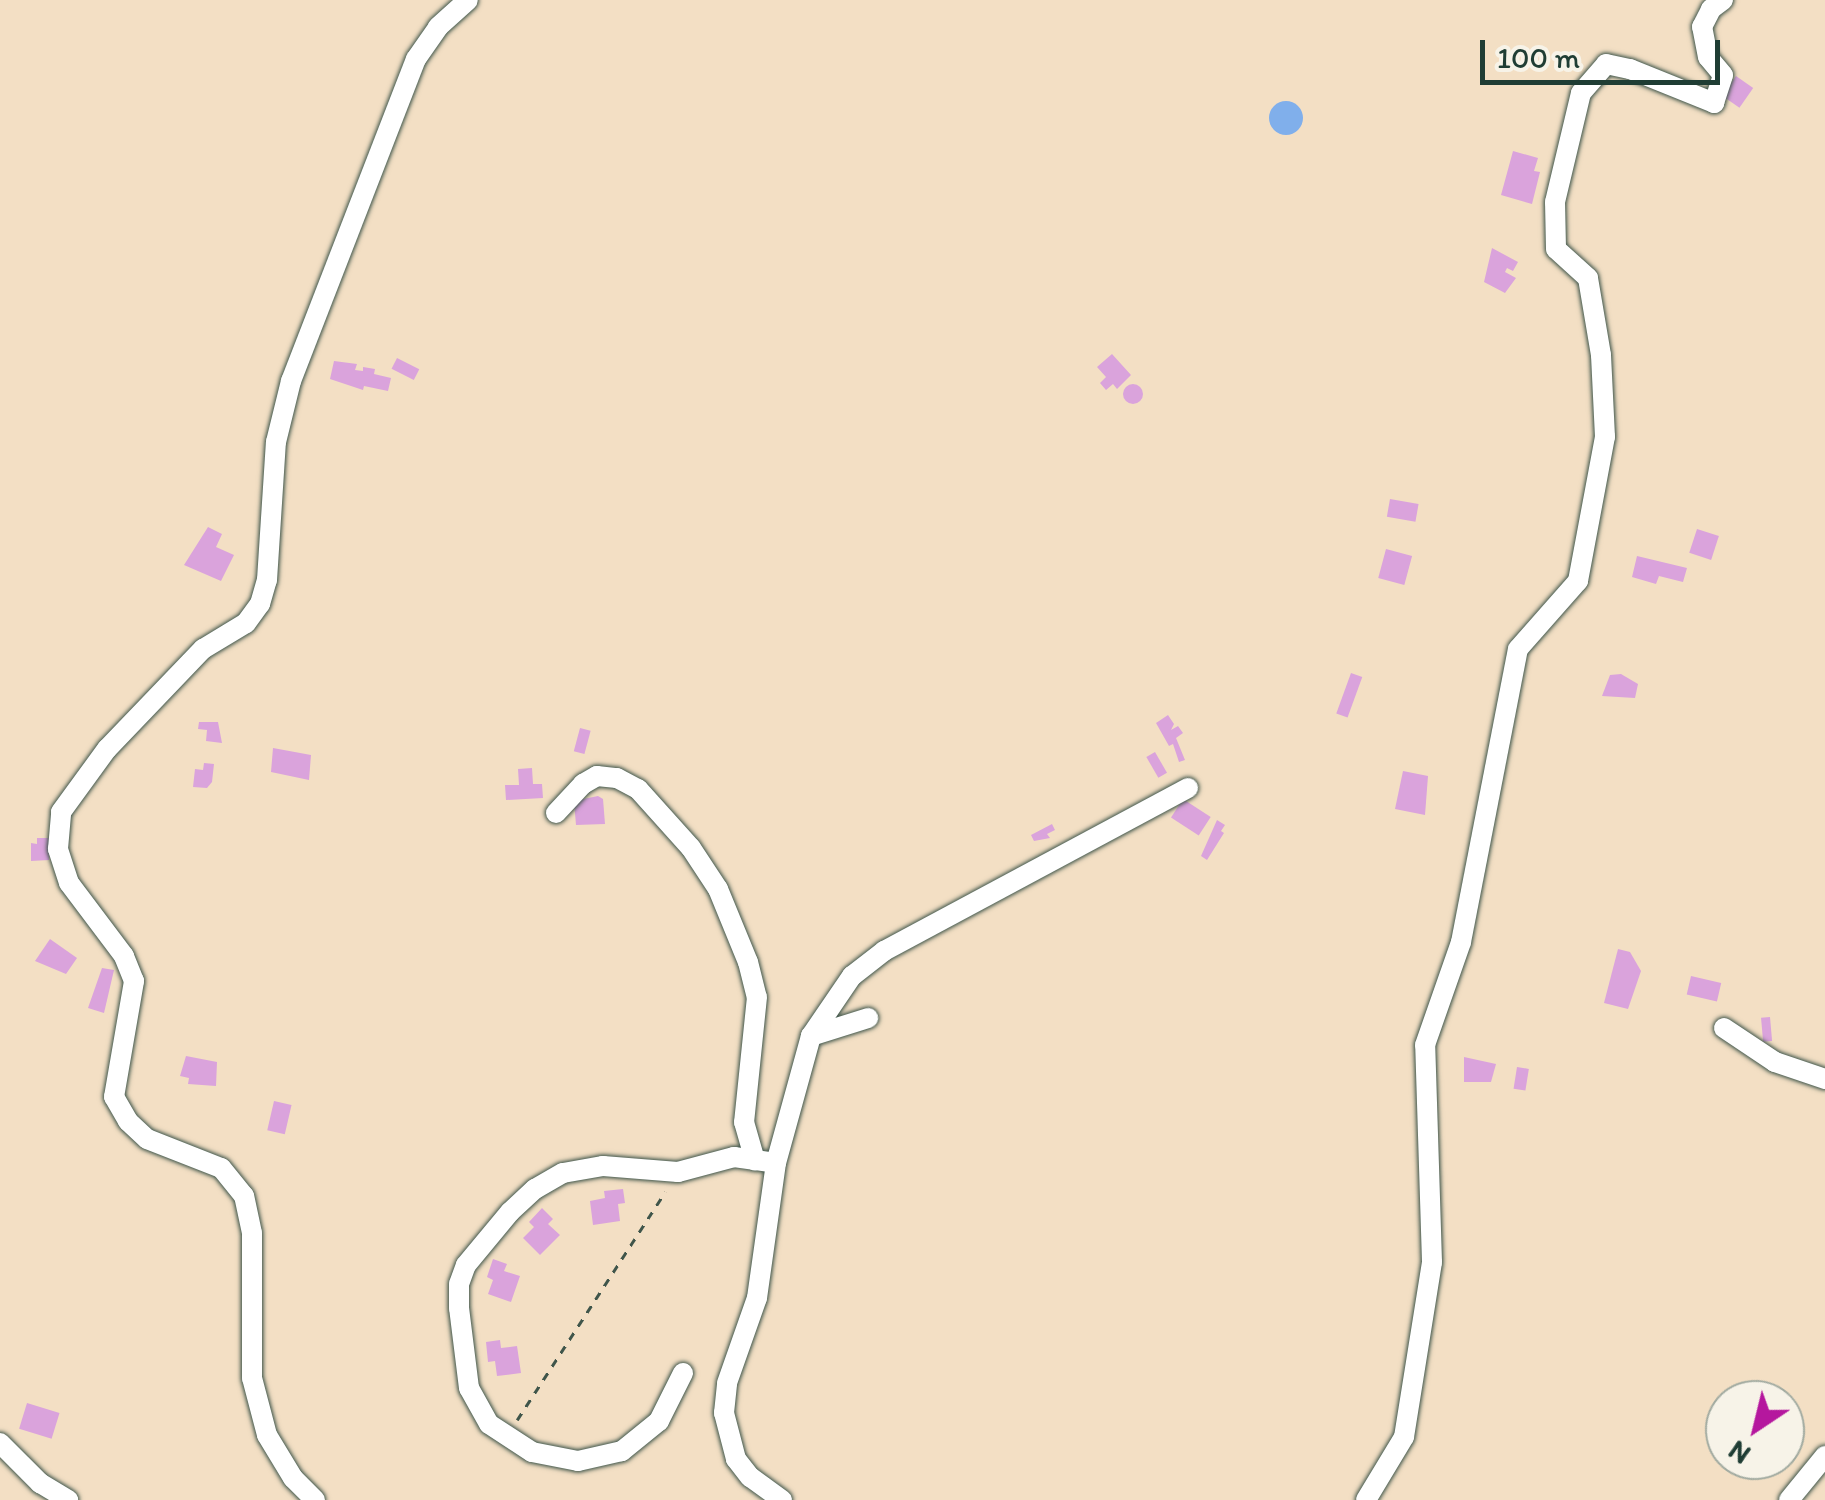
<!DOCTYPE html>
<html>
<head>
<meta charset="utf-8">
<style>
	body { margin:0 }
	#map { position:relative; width:1825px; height:1500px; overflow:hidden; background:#f3dfc4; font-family:Itim,sans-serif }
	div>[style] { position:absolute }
	.water>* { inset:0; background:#80afeb }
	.round { border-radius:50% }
	.building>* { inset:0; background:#daa3dc; transform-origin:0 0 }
	.path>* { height:2.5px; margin-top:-1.25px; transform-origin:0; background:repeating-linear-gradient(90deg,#3f554a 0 8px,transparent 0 16px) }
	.roads { filter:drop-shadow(0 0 2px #3f554a) drop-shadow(0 0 2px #3f554a) }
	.minor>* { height:20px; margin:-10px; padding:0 10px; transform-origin:10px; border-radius:10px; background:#fff }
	span { translate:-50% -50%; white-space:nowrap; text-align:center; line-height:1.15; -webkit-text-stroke:8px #f7f3e8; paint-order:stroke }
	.north { position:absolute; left:1705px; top:1380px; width:100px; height:100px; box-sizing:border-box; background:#f7f3e8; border:2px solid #a1aaa0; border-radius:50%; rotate:215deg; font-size:28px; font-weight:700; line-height:40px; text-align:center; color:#1f3d34 }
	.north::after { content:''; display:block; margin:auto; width:35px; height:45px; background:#b5179e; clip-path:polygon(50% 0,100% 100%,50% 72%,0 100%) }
	.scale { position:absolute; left:1480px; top:40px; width:240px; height:45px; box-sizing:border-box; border:5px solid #1f3d34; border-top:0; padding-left:12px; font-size:30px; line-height:35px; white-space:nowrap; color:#1f3d34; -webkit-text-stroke:8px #f7f3e8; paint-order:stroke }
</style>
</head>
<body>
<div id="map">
	<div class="water">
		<div class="round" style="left:1269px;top:101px;width:34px;height:34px"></div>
	</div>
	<div class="building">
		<div style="left:1736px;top:76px;width:21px;height:24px;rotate:35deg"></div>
		<div style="clip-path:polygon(1513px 151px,1538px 158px,1534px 171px,1540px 172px,1532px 204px,1501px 195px)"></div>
		<div style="clip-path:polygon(1492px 248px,1518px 262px,1513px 271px,1507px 268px,1505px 272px,1516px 278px,1505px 293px,1484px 282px)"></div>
		<div style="clip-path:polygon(1112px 354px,1131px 375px,1117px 389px,1113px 384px,1106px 390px,1100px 383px,1106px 377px,1097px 367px)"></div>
		<div style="left:397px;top:358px;width:25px;height:12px;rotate:27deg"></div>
		<div style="clip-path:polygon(334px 361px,357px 364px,355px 370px,363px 371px,363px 367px,375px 369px,374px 374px,391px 378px,388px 391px,364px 386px,363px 390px,330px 379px)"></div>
		<div class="round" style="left:1123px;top:384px;width:20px;height:20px"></div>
		<div style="left:1390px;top:499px;width:29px;height:18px;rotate:10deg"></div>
		<div style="clip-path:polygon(208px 527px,222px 534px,216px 547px,234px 555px,221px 581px,184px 565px)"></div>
		<div style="left:1697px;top:529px;width:23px;height:25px;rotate:18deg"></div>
		<div style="left:1386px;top:549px;width:27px;height:30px;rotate:15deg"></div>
		<div style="clip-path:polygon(1637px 556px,1687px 568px,1683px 582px,1659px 576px,1656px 584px,1632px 577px)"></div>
		<div style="left:1351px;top:673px;width:12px;height:43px;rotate:20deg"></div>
		<div style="clip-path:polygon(1621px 674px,1638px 684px,1635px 698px,1602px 696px,1610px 675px)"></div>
		<div style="clip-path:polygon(1168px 715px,1174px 724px,1171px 730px,1178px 726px,1183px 733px,1176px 738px,1185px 760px,1179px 762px,1173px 744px,1169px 746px,1156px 723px)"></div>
		<div style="clip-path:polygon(199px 722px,218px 722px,222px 743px,206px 741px,207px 730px,198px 729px)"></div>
		<div style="left:580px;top:728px;width:11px;height:24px;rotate:15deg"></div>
		<div style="clip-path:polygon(273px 748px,311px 755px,309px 780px,271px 772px)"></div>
		<div style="left:1155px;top:752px;width:24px;height:10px;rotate:60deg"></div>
		<div style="clip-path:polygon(204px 763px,214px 764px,212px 782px,207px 788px,193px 787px,195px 769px,203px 770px)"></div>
		<div style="clip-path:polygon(532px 768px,533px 784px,542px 784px,543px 798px,506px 800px,505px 785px,519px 785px,518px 769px)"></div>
		<div style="clip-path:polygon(1403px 771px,1428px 776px,1425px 815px,1395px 809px)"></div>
		<div style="clip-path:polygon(598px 796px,603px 799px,605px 824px,576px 825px,574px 801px)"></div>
		<div style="left:1183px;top:799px;width:33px;height:22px;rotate:33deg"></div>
		<div style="clip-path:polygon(1217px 820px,1225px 825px,1221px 831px,1224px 833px,1207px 860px,1201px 856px)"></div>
		<div style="clip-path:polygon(1052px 824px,1055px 830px,1047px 834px,1050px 838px,1034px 841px,1031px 835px)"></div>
		<div style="clip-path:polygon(37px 838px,49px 838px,49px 860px,31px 861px,31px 843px,37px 844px)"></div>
		<div style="clip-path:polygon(50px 939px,77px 958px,66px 974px,35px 961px)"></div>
		<div style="clip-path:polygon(1618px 949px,1630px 952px,1641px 971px,1628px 1009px,1604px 1003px)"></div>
		<div style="clip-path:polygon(102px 968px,114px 970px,104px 1013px,88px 1008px)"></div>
		<div style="left:1691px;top:976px;width:31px;height:19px;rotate:13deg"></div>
		<div style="left:1770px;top:1017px;width:24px;height:9px;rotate:85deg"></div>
		<div style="clip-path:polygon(186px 1056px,217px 1062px,216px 1086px,188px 1084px,189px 1078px,180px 1076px)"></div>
		<div style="clip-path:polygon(1464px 1057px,1496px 1064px,1491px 1082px,1464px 1082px)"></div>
		<div style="left:1517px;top:1067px;width:12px;height:22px;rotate:9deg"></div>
		<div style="left:274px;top:1101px;width:18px;height:30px;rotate:13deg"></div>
		<div style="clip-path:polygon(623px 1189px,625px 1203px,618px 1204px,620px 1221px,593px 1225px,590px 1201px,605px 1198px,604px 1191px)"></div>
		<div style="clip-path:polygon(542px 1208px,553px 1219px,548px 1224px,560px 1235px,540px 1255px,523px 1238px,534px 1227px,529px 1222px)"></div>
		<div style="clip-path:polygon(493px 1259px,507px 1264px,504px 1271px,520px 1276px,511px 1302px,488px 1294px,493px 1280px,487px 1277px)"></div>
		<div style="clip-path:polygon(500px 1340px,501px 1348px,517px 1346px,521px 1373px,497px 1376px,495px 1361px,488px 1362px,486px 1342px)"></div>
		<div style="left:27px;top:1403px;width:34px;height:27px;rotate:17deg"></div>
	</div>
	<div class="path">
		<div style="left:517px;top:1420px;width:272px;rotate:-57deg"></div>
	</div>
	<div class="roads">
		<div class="minor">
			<div style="left:556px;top:813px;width:40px;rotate:-47deg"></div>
			<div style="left:583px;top:784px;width:16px;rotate:-30deg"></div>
			<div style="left:597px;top:776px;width:20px;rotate:6deg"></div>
			<div style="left:617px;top:778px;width:24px;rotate:28deg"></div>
			<div style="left:638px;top:789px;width:79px;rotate:48.1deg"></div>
			<div style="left:691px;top:848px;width:49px;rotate:56.6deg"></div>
			<div style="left:718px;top:889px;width:79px;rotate:67.7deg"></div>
			<div style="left:748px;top:962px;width:36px;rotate:76deg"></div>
			<div style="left:757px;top:997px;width:126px;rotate:95.9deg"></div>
			<div style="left:744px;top:1122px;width:40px;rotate:74deg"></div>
			<div style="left:1724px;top:1028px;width:61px;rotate:33.7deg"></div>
			<div style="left:1775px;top:1062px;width:53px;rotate:18.8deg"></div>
			<div style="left:811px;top:1036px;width:60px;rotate:-17.5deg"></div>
			<div style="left:683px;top:1373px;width:54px;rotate:116.6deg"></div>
			<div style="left:659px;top:1421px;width:48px;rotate:141deg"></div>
			<div style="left:622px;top:1451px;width:45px;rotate:167.2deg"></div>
			<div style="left:578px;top:1461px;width:47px;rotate:-168.9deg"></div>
			<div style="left:532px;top:1452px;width:51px;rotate:-146.9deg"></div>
			<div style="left:489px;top:1424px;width:41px;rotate:-119.1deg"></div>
			<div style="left:469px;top:1388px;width:81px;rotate:-97.1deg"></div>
			<div style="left:459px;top:1308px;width:24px;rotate:-90deg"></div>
			<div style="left:459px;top:1284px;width:20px;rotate:-70deg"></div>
			<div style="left:466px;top:1265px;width:69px;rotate:-50.3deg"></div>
			<div style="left:510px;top:1212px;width:34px;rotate:-43deg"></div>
			<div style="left:535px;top:1189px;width:32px;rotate:-30deg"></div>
			<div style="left:563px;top:1173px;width:41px;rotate:-9.9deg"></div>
			<div style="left:603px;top:1166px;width:75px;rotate:4.6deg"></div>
			<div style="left:678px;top:1172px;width:58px;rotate:-15deg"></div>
			<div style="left:734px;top:1157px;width:42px;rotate:8.1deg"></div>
			<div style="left:0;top:1443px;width:57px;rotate:45deg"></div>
			<div style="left:40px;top:1483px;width:33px;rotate:31deg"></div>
			<div style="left:315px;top:1500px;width:31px;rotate:-135deg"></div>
			<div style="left:293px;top:1478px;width:50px;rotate:-121.2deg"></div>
			<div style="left:267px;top:1435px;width:59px;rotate:-104.7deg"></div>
			<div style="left:252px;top:1378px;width:145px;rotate:-90deg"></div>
			<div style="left:252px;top:1233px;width:38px;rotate:-102deg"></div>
			<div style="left:244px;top:1196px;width:36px;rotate:-129deg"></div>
			<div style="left:221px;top:1168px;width:79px;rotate:-158.6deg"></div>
			<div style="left:147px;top:1139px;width:26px;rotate:-137deg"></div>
			<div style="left:128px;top:1121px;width:28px;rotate:-120deg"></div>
			<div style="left:114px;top:1097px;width:118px;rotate:-80.2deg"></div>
			<div style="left:134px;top:981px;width:27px;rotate:-112deg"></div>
			<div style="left:124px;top:956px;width:91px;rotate:-127deg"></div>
			<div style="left:69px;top:883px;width:36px;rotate:-108deg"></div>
			<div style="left:58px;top:849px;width:37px;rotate:-85deg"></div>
			<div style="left:61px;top:812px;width:78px;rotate:-53.9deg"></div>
			<div style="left:107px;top:749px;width:139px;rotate:-46.2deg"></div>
			<div style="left:203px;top:649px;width:50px;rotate:-31.2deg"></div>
			<div style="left:246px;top:623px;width:24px;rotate:-54deg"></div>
			<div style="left:260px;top:604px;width:25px;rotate:-74deg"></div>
			<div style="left:267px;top:580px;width:138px;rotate:-86.3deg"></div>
			<div style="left:276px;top:442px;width:63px;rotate:-76.2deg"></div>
			<div style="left:291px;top:381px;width:345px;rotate:-68.8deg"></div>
			<div style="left:416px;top:59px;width:39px;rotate:-55deg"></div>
			<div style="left:438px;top:27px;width:40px;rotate:-42deg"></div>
			<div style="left:782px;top:1500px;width:39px;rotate:-144deg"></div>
			<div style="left:750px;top:1477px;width:23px;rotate:-128deg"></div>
			<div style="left:736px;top:1459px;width:48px;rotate:-104.6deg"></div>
			<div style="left:724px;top:1413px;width:30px;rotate:-84deg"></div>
			<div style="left:727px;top:1383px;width:90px;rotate:-70.6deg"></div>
			<div style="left:757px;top:1298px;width:136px;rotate:-82deg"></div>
			<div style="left:776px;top:1163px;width:132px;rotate:-74.6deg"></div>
			<div style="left:811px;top:1036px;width:73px;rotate:-55.7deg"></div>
			<div style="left:852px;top:976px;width:41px;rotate:-38deg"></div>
			<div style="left:884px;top:951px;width:345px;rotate:-28.2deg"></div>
			<div style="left:1366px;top:1500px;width:74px;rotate:-58.9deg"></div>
			<div style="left:1404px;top:1437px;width:177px;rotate:-80.9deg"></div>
			<div style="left:1432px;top:1262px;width:217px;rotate:-91.8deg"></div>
			<div style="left:1425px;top:1045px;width:109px;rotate:-70.7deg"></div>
			<div style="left:1461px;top:942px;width:298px;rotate:-79deg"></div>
			<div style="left:1518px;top:649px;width:91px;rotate:-48.6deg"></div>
			<div style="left:1578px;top:581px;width:147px;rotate:-79.4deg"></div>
			<div style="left:1605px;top:437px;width:82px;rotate:-92.8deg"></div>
			<div style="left:1601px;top:355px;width:78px;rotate:-99.6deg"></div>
			<div style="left:1588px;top:278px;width:43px;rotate:-137.8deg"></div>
			<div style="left:1556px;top:249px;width:47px;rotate:-91.2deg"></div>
			<div style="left:1555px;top:202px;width:112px;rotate:-76.6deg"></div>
			<div style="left:1581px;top:93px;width:38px;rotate:-49deg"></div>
			<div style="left:1606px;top:64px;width:25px;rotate:12deg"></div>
			<div style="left:1630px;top:69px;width:91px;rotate:22deg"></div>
			<div style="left:1714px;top:103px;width:29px;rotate:-72deg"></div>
			<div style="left:1723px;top:75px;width:23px;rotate:-130deg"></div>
			<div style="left:1708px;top:57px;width:31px;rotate:-101deg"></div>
			<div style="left:1702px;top:27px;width:20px;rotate:-63deg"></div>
			<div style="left:1711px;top:9px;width:15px;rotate:-37deg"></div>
			<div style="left:1789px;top:1500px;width:57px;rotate:-50.7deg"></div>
		</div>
	</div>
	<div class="north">N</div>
	<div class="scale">100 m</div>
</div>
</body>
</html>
